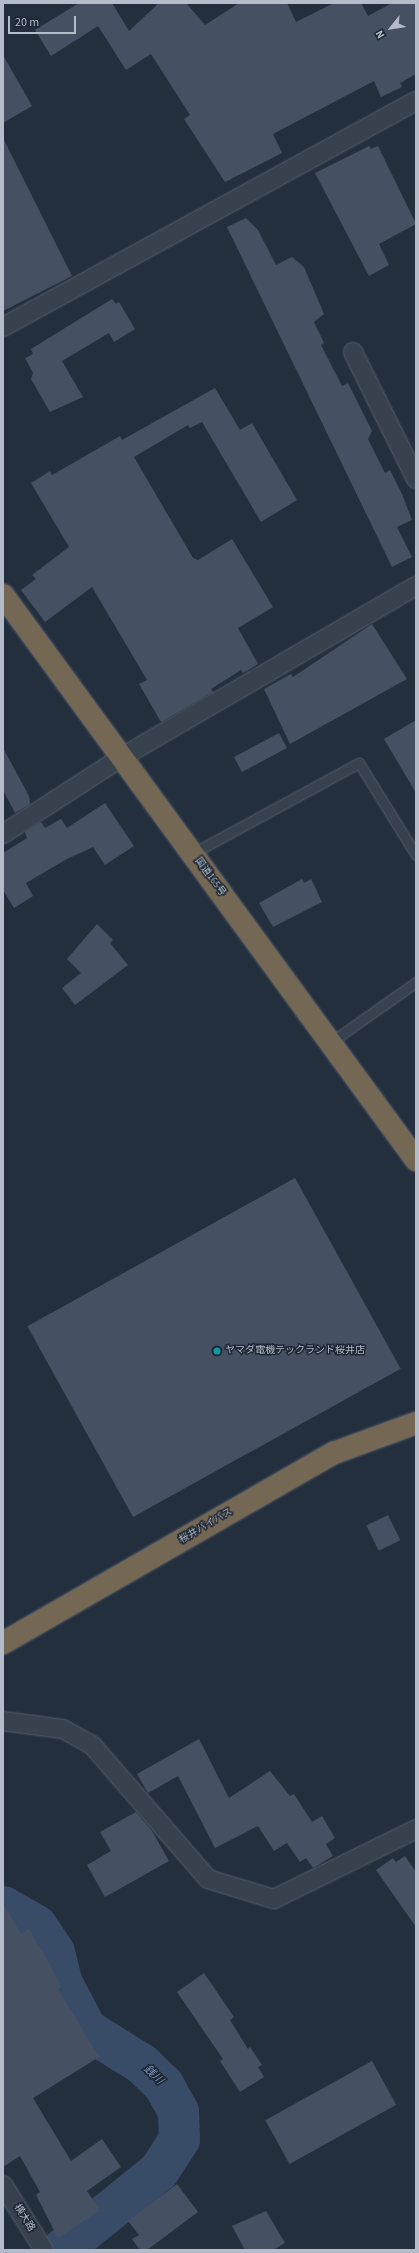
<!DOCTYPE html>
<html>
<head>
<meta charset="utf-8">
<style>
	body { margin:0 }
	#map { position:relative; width:419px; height:2253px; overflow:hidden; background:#242f3e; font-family:"Source Sans 3","Noto Sans JP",sans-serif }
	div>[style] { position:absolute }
	.river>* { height:41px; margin:-20.5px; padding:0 20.5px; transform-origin:20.5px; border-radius:20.5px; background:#394c67 }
	.building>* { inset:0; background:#455162; transform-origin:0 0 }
	.roads { filter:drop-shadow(0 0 1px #565f6c) drop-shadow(0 0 1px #565f6c) }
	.lane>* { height:9px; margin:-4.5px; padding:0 4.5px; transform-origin:4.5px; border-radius:4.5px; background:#38414e }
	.street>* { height:18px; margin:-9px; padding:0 9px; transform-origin:9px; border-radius:9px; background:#38414e }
	.highway>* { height:22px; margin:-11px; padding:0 11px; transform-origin:11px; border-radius:11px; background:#746855 }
	.dots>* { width:11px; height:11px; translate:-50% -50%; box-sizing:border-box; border:2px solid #1d2633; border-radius:50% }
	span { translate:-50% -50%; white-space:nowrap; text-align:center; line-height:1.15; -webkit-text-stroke:3px #1d2633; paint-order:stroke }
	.street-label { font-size:10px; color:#b4bcc9 }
	.poi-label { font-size:10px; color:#b4bcc9 }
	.left { translate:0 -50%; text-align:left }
	.water-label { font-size:11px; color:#7c92b1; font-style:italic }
	.frame { position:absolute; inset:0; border:4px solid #b4bcc9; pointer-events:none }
	.north { position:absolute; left:371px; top:8px; width:40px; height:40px; -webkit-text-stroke:3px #1d2633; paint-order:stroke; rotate:240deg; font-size:11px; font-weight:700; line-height:16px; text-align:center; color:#b4bcc9 }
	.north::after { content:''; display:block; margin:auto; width:14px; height:18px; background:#b4bcc9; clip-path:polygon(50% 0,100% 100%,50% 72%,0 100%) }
	.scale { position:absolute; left:8px; top:16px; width:68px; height:18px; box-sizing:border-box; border:2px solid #b4bcc9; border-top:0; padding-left:5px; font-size:12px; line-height:14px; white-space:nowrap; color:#b4bcc9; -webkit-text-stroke:3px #1d2633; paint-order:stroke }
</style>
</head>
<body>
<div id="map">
	<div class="river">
		<div style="left:3px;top:1906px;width:38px;rotate:30deg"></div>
		<div style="left:36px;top:1925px;width:32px;rotate:56deg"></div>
		<div style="left:54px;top:1952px;width:32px;rotate:76deg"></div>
		<div style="left:62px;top:1983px;width:52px;rotate:62.4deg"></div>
		<div style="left:86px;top:2029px;width:66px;rotate:32deg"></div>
		<div style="left:142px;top:2064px;width:29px;rotate:44deg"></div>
		<div style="left:163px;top:2084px;width:31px;rotate:61deg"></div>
		<div style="left:178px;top:2111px;width:28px;rotate:88deg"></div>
		<div style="left:179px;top:2139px;width:38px;rotate:123deg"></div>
		<div style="left:158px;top:2171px;width:126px;rotate:141.1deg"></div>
	</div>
	<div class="building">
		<div style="clip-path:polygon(79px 3px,112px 3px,129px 31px,159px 3px,186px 3px,205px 25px,239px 3px,287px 3px,296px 22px,334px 3px,361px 3px,368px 16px,392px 3px,416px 3px,416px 74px,400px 83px,402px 87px,381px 97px,374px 81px,273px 134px,282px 153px,225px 182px,184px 119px,190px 115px,151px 54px,126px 70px,98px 26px,51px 56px,35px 30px)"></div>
		<div style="clip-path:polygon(3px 55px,32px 106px,3px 123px)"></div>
		<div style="clip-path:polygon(3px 138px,72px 276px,3px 311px)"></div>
		<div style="clip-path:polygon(369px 146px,371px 149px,378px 146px,416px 224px,379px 244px,389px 265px,369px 276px,315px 173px)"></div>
		<div style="clip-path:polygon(246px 218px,258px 230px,276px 265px,292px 257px,304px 267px,324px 314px,314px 322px,324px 343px,321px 345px,342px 386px,348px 383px,372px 431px,368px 439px,385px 473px,390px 470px,402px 494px,412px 520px,397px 527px,412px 557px,392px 567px,227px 227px)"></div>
		<div style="clip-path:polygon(112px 299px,116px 304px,119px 302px,135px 329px,114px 342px,109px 333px,62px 361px,83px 397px,50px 412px,31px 379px,33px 373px,25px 358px,33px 354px,31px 349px)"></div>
		<div style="clip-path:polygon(215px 388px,240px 430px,252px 423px,297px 500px,261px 522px,202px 422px,190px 428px,188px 425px,134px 457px,193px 558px,198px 560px,232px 539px,273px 607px,238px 628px,258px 664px,243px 673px,241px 670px,211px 689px,213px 692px,161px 722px,139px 684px,147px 680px,92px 587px,45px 622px,21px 590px,36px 579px,32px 575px,69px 547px,31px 483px,50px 471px,52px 475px,120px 436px,122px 440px)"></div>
		<div style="clip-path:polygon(372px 624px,407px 679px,290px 744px,264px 689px,291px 674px,293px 677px)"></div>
		<div style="clip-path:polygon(416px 720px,416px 793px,384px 739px)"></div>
		<div style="left:279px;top:733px;width:17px;height:51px;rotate:62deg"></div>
		<div style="clip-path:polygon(3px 748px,29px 796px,30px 804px,15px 813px,3px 790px)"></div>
		<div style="clip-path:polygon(105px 803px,134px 846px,105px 865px,93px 847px,67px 859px,26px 883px,33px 896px,14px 908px,3px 890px,3px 853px,27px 838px,25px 832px,41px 822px,45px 828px,61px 819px,67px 828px)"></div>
		<div style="clip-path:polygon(302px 879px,304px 883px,311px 879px,322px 902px,273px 927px,259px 903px)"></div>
		<div style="clip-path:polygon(97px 924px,113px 940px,110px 943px,128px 965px,75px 1005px,62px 988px,81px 973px,67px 959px)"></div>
		<div style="left:295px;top:1178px;width:218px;height:306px;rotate:61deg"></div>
		<div style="left:388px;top:1515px;width:28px;height:24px;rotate:64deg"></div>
		<div style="clip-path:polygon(199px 1739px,229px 1798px,270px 1771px,290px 1796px,294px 1794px,312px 1822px,322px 1816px,335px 1838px,326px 1844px,333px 1856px,313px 1868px,306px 1858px,300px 1862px,287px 1843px,274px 1851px,258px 1826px,215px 1848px,178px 1776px,148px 1793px,137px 1774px)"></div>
		<div style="clip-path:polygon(136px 1812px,152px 1831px,169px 1861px,105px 1897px,87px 1865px,111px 1851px,100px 1832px)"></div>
		<div style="clip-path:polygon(405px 1856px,416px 1872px,416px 1927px,376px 1870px,393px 1858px,396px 1862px)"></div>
		<div style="clip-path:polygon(3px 1904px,21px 1934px,29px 1929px,53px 1970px,61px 1987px,58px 1989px,99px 2057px,33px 2098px,71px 2161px,102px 2139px,121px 2167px,87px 2191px,100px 2210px,58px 2238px,36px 2195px,40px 2192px,20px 2156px,3px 2167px)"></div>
		<div style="clip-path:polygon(204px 1973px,234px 2017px,230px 2020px,248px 2049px,250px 2047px,262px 2065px,258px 2067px,264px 2077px,240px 2092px,220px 2061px,223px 2059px,177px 1992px)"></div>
		<div style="left:372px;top:2061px;width:50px;height:122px;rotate:61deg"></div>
		<div style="clip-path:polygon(177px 2184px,198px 2212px,147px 2250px,140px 2250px,132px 2239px,139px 2235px,128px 2221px)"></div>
		<div style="clip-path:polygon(266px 2211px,285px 2243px,273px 2250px,245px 2250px,232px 2226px)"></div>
	</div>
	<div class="roads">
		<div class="lane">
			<div style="left:193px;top:853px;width:189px;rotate:-28.5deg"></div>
			<div style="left:359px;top:763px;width:108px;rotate:58.2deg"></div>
			<div style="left:331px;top:1042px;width:104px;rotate:-35.2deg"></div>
		</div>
		<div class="street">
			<div style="left:3px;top:327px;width:471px;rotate:-28.7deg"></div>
			<div style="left:353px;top:352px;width:142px;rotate:63.6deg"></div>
			<div style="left:3px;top:834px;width:142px;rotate:-32.9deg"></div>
			<div style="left:122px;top:757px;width:340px;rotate:-30.2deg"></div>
			<div style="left:3px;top:1721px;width:61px;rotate:7.6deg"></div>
			<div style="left:63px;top:1729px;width:33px;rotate:29deg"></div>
			<div style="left:92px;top:1745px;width:177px;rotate:49.1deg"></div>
			<div style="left:208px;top:1879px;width:69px;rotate:16.9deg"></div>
			<div style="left:274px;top:1899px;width:158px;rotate:-26.2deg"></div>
			<div style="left:3px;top:2185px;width:77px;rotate:57.8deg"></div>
		</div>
		<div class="highway">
			<div style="left:3px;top:595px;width:700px;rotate:53.83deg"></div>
			<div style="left:3px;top:1643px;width:382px;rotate:-29.9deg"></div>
			<div style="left:334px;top:1453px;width:87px;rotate:-20.1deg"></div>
		</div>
	</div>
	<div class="dots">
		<div style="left:217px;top:1351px;background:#0f9aa8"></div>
	</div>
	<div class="street-label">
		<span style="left:210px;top:877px;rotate:54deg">国道165号</span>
		<span style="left:206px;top:1526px;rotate:-30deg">桜井バイパス</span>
		<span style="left:24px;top:2218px;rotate:58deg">横大路</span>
	</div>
	<div class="poi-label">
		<span class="left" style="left:225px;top:1351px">ヤマダ電機テックランド桜井店</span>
	</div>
	<div class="water-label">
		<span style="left:153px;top:2075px;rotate:44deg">銭川</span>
	</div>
	<div class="frame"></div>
	<div class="north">N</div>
	<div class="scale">20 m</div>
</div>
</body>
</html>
